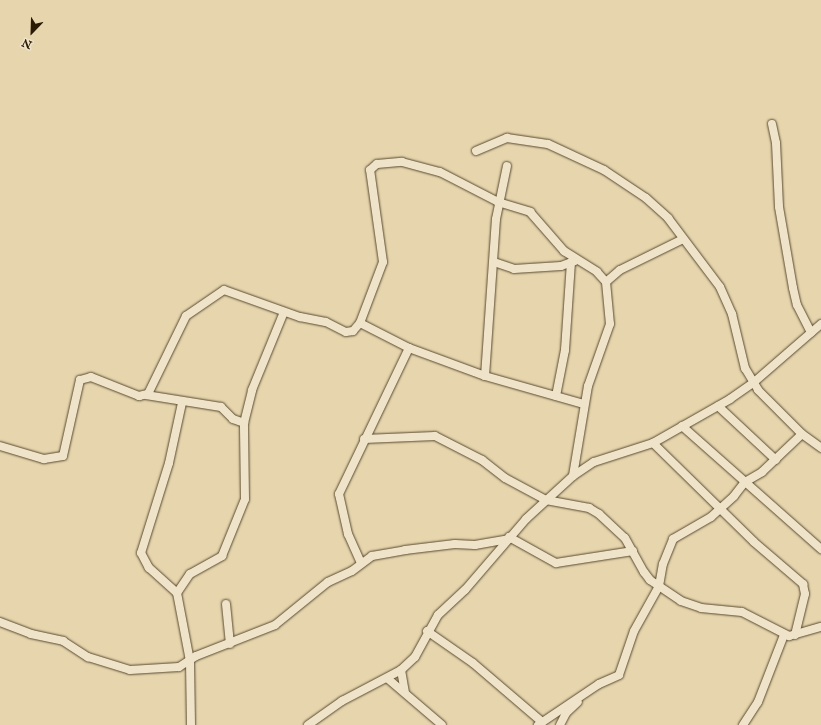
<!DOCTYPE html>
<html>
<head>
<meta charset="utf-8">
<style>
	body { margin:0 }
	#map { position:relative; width:821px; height:725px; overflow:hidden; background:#e6d5ad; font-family:"IM FELL English",serif }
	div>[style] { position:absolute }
	.roads { filter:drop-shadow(0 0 1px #594a2e) drop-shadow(0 0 1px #594a2e) }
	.minor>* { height:8px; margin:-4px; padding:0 4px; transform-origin:4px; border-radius:4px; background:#efe4ca }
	span { translate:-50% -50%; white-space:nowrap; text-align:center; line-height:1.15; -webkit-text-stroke:3px #efe4ca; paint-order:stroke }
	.north { position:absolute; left:12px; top:12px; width:40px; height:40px; -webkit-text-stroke:3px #efe4ca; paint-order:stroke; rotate:203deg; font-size:11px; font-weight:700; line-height:16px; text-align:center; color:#2a1b04 }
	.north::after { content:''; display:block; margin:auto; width:14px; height:18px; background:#2a1b04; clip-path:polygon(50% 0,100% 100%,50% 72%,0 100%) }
</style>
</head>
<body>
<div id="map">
	<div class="roads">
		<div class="minor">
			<div style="left:772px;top:124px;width:19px;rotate:78deg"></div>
			<div style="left:776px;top:143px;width:64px;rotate:87.3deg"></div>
			<div style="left:779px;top:207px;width:82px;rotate:80.2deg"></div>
			<div style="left:793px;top:288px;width:17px;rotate:77deg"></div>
			<div style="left:797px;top:305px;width:31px;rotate:63deg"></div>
			<div style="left:476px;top:151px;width:34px;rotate:-23deg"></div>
			<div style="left:507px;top:138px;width:41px;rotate:8.3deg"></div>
			<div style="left:548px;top:144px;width:62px;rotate:24.9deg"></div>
			<div style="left:604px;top:170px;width:50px;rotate:33.7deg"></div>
			<div style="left:646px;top:198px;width:30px;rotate:42deg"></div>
			<div style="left:668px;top:218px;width:86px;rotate:53deg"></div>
			<div style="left:720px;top:287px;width:30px;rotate:66deg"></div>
			<div style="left:732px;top:314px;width:56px;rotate:76.5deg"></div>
			<div style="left:745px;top:368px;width:26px;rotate:59deg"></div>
			<div style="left:758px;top:390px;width:62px;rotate:45deg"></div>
			<div style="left:802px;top:434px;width:24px;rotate:36deg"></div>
			<div style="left:494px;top:262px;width:21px;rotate:19deg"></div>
			<div style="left:514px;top:269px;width:47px;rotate:-3.7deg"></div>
			<div style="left:561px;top:266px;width:15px;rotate:-20deg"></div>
			<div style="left:606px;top:282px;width:18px;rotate:-41deg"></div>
			<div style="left:620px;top:270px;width:70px;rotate:-26.2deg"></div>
			<div style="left:360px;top:323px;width:55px;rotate:27deg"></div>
			<div style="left:409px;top:348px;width:81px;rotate:20.2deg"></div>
			<div style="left:485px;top:376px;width:103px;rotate:15.8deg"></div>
			<div style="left:485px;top:376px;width:157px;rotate:-86deg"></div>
			<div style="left:496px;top:219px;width:54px;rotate:-78.3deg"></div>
			<div style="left:146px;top:395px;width:76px;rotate:9.1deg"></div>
			<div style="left:221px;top:407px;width:17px;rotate:45deg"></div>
			<div style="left:233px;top:419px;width:12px;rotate:20deg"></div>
			<div style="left:556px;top:396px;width:47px;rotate:-78.9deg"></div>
			<div style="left:565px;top:350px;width:88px;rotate:-86.1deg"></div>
			<div style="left:718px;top:406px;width:79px;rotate:43deg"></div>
			<div style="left:682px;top:426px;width:186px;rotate:41.5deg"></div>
			<div style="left:364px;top:439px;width:71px;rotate:-2.4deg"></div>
			<div style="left:435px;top:436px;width:53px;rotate:27.1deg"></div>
			<div style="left:482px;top:460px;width:29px;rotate:38deg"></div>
			<div style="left:505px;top:478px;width:47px;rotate:28.2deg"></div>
			<div style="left:546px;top:500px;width:44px;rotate:10.5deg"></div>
			<div style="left:589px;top:508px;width:12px;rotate:31deg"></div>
			<div style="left:599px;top:514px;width:35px;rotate:43deg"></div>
			<div style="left:625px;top:538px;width:39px;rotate:61deg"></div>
			<div style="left:644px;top:572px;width:10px;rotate:53deg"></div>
			<div style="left:650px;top:580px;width:37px;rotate:34deg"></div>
			<div style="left:681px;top:601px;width:21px;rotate:19deg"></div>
			<div style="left:701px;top:608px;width:41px;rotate:5.6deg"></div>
			<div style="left:742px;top:612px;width:53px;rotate:27.1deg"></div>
			<div style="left:789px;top:636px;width:33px;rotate:-16deg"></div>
			<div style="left:653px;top:443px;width:141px;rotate:44.4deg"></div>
			<div style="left:754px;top:542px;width:65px;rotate:40.6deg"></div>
			<div style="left:803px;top:584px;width:10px;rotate:79deg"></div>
			<div style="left:805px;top:594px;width:42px;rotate:103.7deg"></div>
			<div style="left:0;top:446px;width:46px;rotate:16.5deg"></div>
			<div style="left:44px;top:459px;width:19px;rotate:-9deg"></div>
			<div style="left:63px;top:456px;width:78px;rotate:-77.4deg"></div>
			<div style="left:80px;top:380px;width:11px;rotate:-15deg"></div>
			<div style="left:91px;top:377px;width:52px;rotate:21.6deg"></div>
			<div style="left:139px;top:396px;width:9px;rotate:-13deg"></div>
			<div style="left:148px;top:394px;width:87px;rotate:-64deg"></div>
			<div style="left:186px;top:316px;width:46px;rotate:-34.4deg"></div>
			<div style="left:224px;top:290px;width:81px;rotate:19.6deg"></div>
			<div style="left:300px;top:317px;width:26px;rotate:11deg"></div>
			<div style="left:326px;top:322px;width:22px;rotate:27deg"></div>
			<div style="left:346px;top:332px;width:7px;rotate:-8deg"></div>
			<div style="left:353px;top:331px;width:11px;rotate:-49deg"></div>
			<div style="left:360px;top:323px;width:65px;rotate:-69.3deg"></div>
			<div style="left:383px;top:262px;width:93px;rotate:-98deg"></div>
			<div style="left:370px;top:170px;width:9px;rotate:-41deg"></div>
			<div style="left:377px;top:164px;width:25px;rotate:-5deg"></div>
			<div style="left:402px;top:162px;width:39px;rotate:15deg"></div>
			<div style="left:440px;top:172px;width:65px;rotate:27.3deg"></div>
			<div style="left:498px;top:202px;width:34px;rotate:17deg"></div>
			<div style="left:530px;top:212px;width:52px;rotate:48.9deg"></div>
			<div style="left:564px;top:251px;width:39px;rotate:32deg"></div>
			<div style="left:597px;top:272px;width:13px;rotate:48deg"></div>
			<div style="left:606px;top:282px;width:42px;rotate:84.6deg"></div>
			<div style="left:610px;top:324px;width:66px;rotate:109.5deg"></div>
			<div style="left:588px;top:386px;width:91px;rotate:99.5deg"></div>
			<div style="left:509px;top:537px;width:54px;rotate:29deg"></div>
			<div style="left:556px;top:563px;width:78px;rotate:-8.9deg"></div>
			<div style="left:361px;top:563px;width:32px;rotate:-114deg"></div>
			<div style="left:348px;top:534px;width:41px;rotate:-102.7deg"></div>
			<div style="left:339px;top:494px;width:162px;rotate:-64.4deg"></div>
			<div style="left:177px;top:593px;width:38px;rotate:-138deg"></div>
			<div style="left:149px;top:568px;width:17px;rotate:-118deg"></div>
			<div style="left:141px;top:553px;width:94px;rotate:-72.7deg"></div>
			<div style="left:169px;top:463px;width:61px;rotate:-77.8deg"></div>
			<div style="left:226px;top:604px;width:40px;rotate:84.3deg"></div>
			<div style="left:0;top:622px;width:33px;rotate:21deg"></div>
			<div style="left:31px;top:634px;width:33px;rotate:12deg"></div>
			<div style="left:63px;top:641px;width:30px;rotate:33deg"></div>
			<div style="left:88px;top:657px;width:44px;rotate:17.2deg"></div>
			<div style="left:130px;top:670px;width:49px;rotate:-3.5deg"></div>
			<div style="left:179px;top:667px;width:20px;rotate:-33deg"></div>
			<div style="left:196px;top:656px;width:85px;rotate:-21.4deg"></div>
			<div style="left:275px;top:625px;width:68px;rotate:-39.1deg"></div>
			<div style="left:328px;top:582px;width:26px;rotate:-25deg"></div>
			<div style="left:352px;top:571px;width:25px;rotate:-37deg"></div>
			<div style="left:372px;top:556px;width:34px;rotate:-10deg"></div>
			<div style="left:405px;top:550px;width:50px;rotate:-6.8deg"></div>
			<div style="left:455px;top:544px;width:20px;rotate:3deg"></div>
			<div style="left:475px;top:545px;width:34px;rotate:-10deg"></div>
			<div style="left:427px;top:631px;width:56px;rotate:34.8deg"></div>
			<div style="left:473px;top:663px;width:91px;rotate:40.5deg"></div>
			<div style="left:401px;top:670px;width:23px;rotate:80deg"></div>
			<div style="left:387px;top:678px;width:72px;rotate:40.5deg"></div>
			<div style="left:191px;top:725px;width:64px;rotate:-90.9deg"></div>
			<div style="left:190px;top:661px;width:69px;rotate:-100.8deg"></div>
			<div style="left:177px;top:593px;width:23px;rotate:-56deg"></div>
			<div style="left:190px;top:574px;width:37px;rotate:-29deg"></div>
			<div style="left:222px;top:556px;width:61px;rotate:-68deg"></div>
			<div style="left:245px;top:499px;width:76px;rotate:-90.8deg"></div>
			<div style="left:244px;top:423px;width:34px;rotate:-76deg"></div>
			<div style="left:252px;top:390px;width:84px;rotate:-67.7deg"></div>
			<div style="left:308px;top:725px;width:42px;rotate:-35.2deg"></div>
			<div style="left:342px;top:701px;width:67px;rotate:-27.7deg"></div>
			<div style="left:401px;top:670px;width:19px;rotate:-43deg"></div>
			<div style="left:415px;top:657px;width:48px;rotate:-61.3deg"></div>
			<div style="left:438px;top:615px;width:37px;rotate:-43deg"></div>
			<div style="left:465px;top:590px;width:94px;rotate:-49.3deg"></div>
			<div style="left:526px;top:519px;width:64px;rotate:-42.5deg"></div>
			<div style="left:573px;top:476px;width:25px;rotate:-34deg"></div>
			<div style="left:594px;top:462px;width:62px;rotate:-17.9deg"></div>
			<div style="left:653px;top:443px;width:89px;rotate:-29.7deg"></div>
			<div style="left:730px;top:399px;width:28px;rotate:-35deg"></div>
			<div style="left:753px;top:383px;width:90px;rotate:-40.9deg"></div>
			<div style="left:538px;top:725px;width:73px;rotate:-33.9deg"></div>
			<div style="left:599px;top:684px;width:22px;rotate:-24deg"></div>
			<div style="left:619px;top:675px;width:46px;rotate:-71.2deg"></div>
			<div style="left:634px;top:631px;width:51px;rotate:-60.9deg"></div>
			<div style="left:659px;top:586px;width:22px;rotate:-80deg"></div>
			<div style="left:663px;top:564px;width:27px;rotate:-68deg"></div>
			<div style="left:673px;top:539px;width:44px;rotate:-30.1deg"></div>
			<div style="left:711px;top:517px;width:31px;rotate:-42deg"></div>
			<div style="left:734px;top:496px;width:18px;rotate:-52deg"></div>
			<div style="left:745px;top:482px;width:20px;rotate:-30deg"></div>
			<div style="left:762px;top:472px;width:55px;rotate:-43.5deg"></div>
			<div style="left:560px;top:725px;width:13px;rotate:-63deg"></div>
			<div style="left:566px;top:713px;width:16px;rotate:-43deg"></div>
			<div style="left:743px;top:725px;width:27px;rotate:-57deg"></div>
			<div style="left:758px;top:702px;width:72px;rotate:-68.8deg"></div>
		</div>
	</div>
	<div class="north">N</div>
</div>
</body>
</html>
